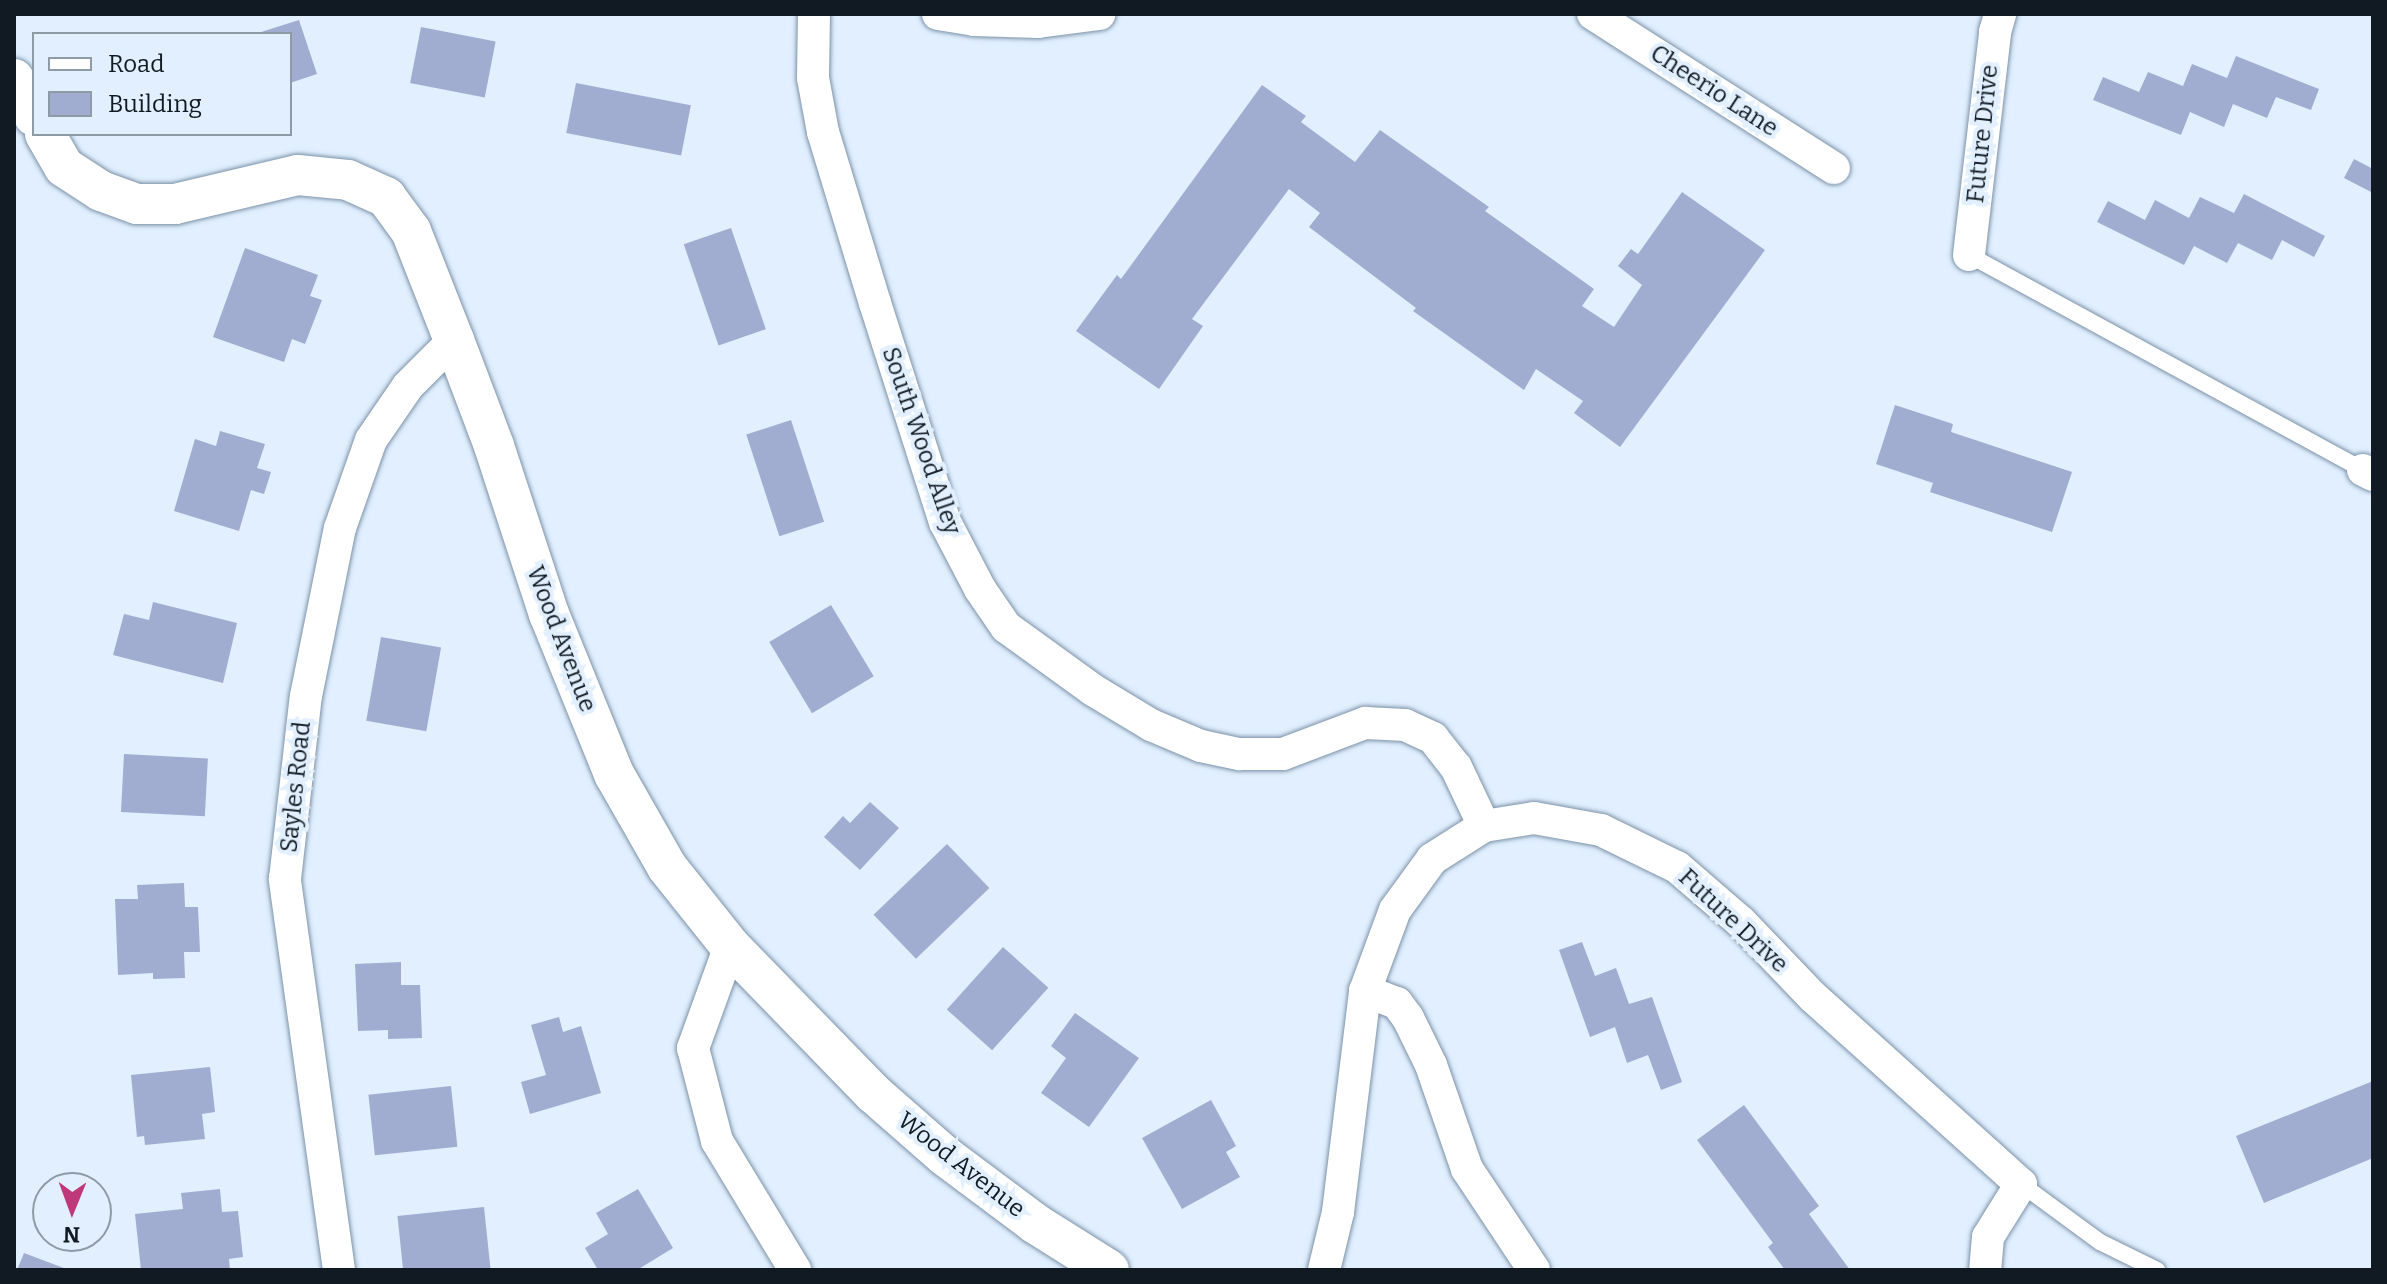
<!DOCTYPE html>
<html>
<head>
<meta charset="utf-8">
<style>
	body { margin:0 }
	#map { position:relative; width:2387px; height:1284px; overflow:hidden; background:#e1effe; font-family:Bitter,serif }
	div>[style] { position:absolute }
	.building>* { inset:0; background:#a0add0; transform-origin:0 0 }
	.roads { filter:drop-shadow(0 0 2px #7c92a8) drop-shadow(0 0 2px #7c92a8) }
	.service>* { height:16px; margin:-8px; padding:0 8px; transform-origin:8px; border-radius:8px; background:#fff }
	.minor>* { height:32px; margin:-16px; padding:0 16px; transform-origin:16px; border-radius:16px; background:#fff }
	.tertiary>* { height:40px; margin:-20px; padding:0 20px; transform-origin:20px; border-radius:20px; background:#fff }
	span { translate:-50% -50%; white-space:nowrap; text-align:center; line-height:1.15; -webkit-text-stroke:8px #e1effe; paint-order:stroke }
	.street-label { font-size:24px; color:#111a22 }
	.frame { position:absolute; inset:0; border:16px solid #111a22; pointer-events:none }
	.legend { position:absolute; left:32px; top:32px; width:260px; height:104px; box-sizing:border-box; background:#e1effe; border:2px solid #8e9aa6; margin:0; padding:10px 14px; list-style:none; font-size:24px; color:#111a22 }
	.legend li { display:flex; align-items:center; gap:16px; height:40px }
	.legend b { width:40px; border:2px solid #8e9aa6 }
	.north { position:absolute; left:32px; top:1172px; width:80px; height:80px; box-sizing:border-box; background:#e1effe; border:2px solid #8e9aa6; border-radius:50%; rotate:181deg; font-size:22px; font-weight:700; line-height:32px; text-align:center; color:#111a22 }
	.north::after { content:''; display:block; margin:auto; width:28px; height:36px; background:#bf397a; clip-path:polygon(50% 0,100% 100%,50% 72%,0 100%) }
</style>
</head>
<body>
<div id="map">
	<div class="building">
		<div style="clip-path:polygon(299px 20px,317px 74px,290px 83px,290px 34px,258px 33px)"></div>
		<div style="left:421px;top:27px;width:76px;height:57px;rotate:11deg"></div>
		<div style="clip-path:polygon(2236px 56px,2319px 89px,2311px 110px,2276px 97px,2267px 118px,2233px 104px,2224px 127px,2190px 112px,2181px 135px,2093px 100px,2103px 77px,2139px 92px,2148px 72px,2183px 86px,2192px 64px,2227px 78px)"></div>
		<div style="left:576px;top:83px;width:117px;height:51px;rotate:11deg"></div>
		<div style="clip-path:polygon(1262px 85px,1306px 116px,1301px 122px,1355px 162px,1380px 130px,1489px 207px,1485px 211px,1594px 289px,1582px 306px,1614px 327px,1642px 285px,1618px 266px,1631px 249px,1638px 254px,1682px 192px,1765px 250px,1620px 447px,1574px 413px,1583px 401px,1536px 369px,1524px 390px,1413px 311px,1416px 308px,1309px 227px,1320px 213px,1289px 189px,1192px 319px,1203px 326px,1159px 389px,1076px 331px,1117px 275px,1121px 279px)"></div>
		<div style="clip-path:polygon(2354px 159px,2373px 169px,2373px 193px,2344px 178px)"></div>
		<div style="clip-path:polygon(2244px 194px,2325px 236px,2314px 257px,2282px 240px,2272px 260px,2238px 243px,2227px 263px,2194px 246px,2184px 265px,2097px 222px,2108px 201px,2145px 220px,2155px 200px,2189px 218px,2200px 197px,2234px 213px)"></div>
		<div style="left:731px;top:228px;width:107px;height:50px;rotate:71deg"></div>
		<div style="clip-path:polygon(245px 248px,318px 275px,310px 296px,322px 300px,305px 344px,292px 339px,284px 362px,213px 337px)"></div>
		<div style="clip-path:polygon(1895px 405px,1953px 424px,1951px 432px,2072px 472px,2052px 532px,1930px 492px,1933px 483px,1876px 464px)"></div>
		<div style="left:791px;top:420px;width:107px;height:47px;rotate:72deg"></div>
		<div style="clip-path:polygon(220px 431px,265px 444px,257px 468px,271px 472px,264px 494px,251px 490px,239px 531px,174px 511px,195px 439px,216px 446px)"></div>
		<div style="clip-path:polygon(153px 602px,237px 623px,223px 683px,113px 655px,124px 614px,149px 620px)"></div>
		<div style="left:831px;top:605px;width:83px;height:72px;rotate:59deg"></div>
		<div style="left:381px;top:637px;width:61px;height:85px;rotate:10deg"></div>
		<div style="left:124px;top:754px;width:84px;height:58px;rotate:3deg"></div>
		<div style="clip-path:polygon(870px 802px,899px 828px,860px 870px,824px 837px,843px 816px,850px 823px)"></div>
		<div style="left:947px;top:844px;width:61px;height:102px;rotate:46deg"></div>
		<div style="clip-path:polygon(184px 883px,185px 907px,198px 907px,200px 952px,184px 952px,185px 978px,153px 979px,153px 973px,118px 975px,115px 899px,138px 899px,137px 885px)"></div>
		<div style="clip-path:polygon(1582px 942px,1595px 976px,1616px 968px,1629px 1004px,1652px 997px,1682px 1082px,1661px 1090px,1648px 1055px,1627px 1063px,1615px 1027px,1590px 1037px,1559px 950px)"></div>
		<div style="left:1003px;top:947px;width:61px;height:84px;rotate:42deg"></div>
		<div style="clip-path:polygon(401px 962px,401px 985px,420px 985px,422px 1038px,388px 1039px,388px 1030px,358px 1031px,355px 964px)"></div>
		<div style="clip-path:polygon(1075px 1013px,1139px 1058px,1089px 1127px,1041px 1093px,1066px 1058px,1051px 1046px)"></div>
		<div style="clip-path:polygon(559px 1017px,563px 1032px,581px 1026px,601px 1093px,530px 1114px,521px 1082px,546px 1075px,531px 1025px)"></div>
		<div style="clip-path:polygon(210px 1067px,215px 1112px,202px 1114px,205px 1139px,145px 1145px,144px 1136px,137px 1137px,131px 1075px)"></div>
		<div style="clip-path:polygon(2373px 1081px,2373px 1158px,2264px 1203px,2236px 1136px)"></div>
		<div style="left:451px;top:1086px;width:61px;height:83px;rotate:84deg"></div>
		<div style="clip-path:polygon(1211px 1100px,1236px 1146px,1226px 1152px,1240px 1177px,1182px 1209px,1142px 1138px)"></div>
		<div style="clip-path:polygon(1744px 1105px,1819px 1206px,1809px 1214px,1850px 1270px,1785px 1270px,1768px 1247px,1773px 1243px,1697px 1140px)"></div>
		<div style="clip-path:polygon(220px 1189px,222px 1212px,238px 1211px,243px 1257px,229px 1259px,230px 1270px,141px 1270px,135px 1214px,183px 1209px,181px 1193px)"></div>
		<div style="clip-path:polygon(638px 1189px,673px 1248px,637px 1270px,598px 1270px,585px 1248px,608px 1234px,596px 1213px)"></div>
		<div style="left:484px;top:1207px;width:62px;height:87px;rotate:84deg"></div>
		<div style="clip-path:polygon(24px 1253px,69px 1270px,17px 1270px)"></div>
	</div>
	<div class="roads">
		<div class="service">
			<div style="left:1969px;top:255px;width:449px;rotate:28.6deg"></div>
			<div style="left:2021px;top:1184px;width:98px;rotate:36.3deg"></div>
			<div style="left:2100px;top:1242px;width:64px;rotate:26.2deg"></div>
		</div>
		<div class="minor">
			<div style="left:814px;top:14px;width:64px;rotate:90.9deg"></div>
			<div style="left:813px;top:78px;width:55px;rotate:79.5deg"></div>
			<div style="left:823px;top:132px;width:179px;rotate:73.1deg"></div>
			<div style="left:875px;top:303px;width:230px;rotate:72.3deg"></div>
			<div style="left:945px;top:522px;width:76px;rotate:62.4deg"></div>
			<div style="left:980px;top:589px;width:46px;rotate:55.6deg"></div>
			<div style="left:1006px;top:627px;width:107px;rotate:35.9deg"></div>
			<div style="left:1093px;top:690px;width:68px;rotate:31.1deg"></div>
			<div style="left:1151px;top:725px;width:54px;rotate:22.8deg"></div>
			<div style="left:1201px;top:746px;width:40px;rotate:12deg"></div>
			<div style="left:1240px;top:754px;width:43px"></div>
			<div style="left:1283px;top:754px;width:88px;rotate:-20.7deg"></div>
			<div style="left:1365px;top:723px;width:40px;rotate:2.9deg"></div>
			<div style="left:1405px;top:725px;width:31px;rotate:25deg"></div>
			<div style="left:1433px;top:738px;width:37px;rotate:52deg"></div>
			<div style="left:1456px;top:767px;width:65px;rotate:64.6deg"></div>
			<div style="left:938px;top:14px;width:36px;rotate:9deg"></div>
			<div style="left:974px;top:20px;width:64px;rotate:1.8deg"></div>
			<div style="left:1038px;top:22px;width:62px;rotate:-7.5deg"></div>
			<div style="left:1593px;top:14px;width:286px;rotate:32.6deg"></div>
			<div style="left:1969px;top:255px;width:225px;rotate:-83.3deg"></div>
			<div style="left:1995px;top:32px;width:19px;rotate:-74deg"></div>
			<div style="left:2363px;top:470px;width:11px;rotate:27deg"></div>
			<div style="left:730px;top:946px;width:109px;rotate:109.9deg"></div>
			<div style="left:693px;top:1048px;width:96px;rotate:75.5deg"></div>
			<div style="left:717px;top:1141px;width:151px;rotate:58.8deg"></div>
			<div style="left:1365px;top:991px;width:34px;rotate:21deg"></div>
			<div style="left:1397px;top:1003px;width:19px;rotate:54deg"></div>
			<div style="left:1408px;top:1018px;width:52px;rotate:63.9deg"></div>
			<div style="left:1431px;top:1065px;width:110px;rotate:70.9deg"></div>
			<div style="left:1467px;top:1169px;width:121px;rotate:56.4deg"></div>
			<div style="left:339px;top:1270px;width:395px;rotate:-97.9deg"></div>
			<div style="left:285px;top:879px;width:184px;rotate:-83.5deg"></div>
			<div style="left:306px;top:696px;width:171px;rotate:-78.6deg"></div>
			<div style="left:340px;top:528px;width:93px;rotate:-70.6deg"></div>
			<div style="left:371px;top:440px;width:65px;rotate:-55.6deg"></div>
			<div style="left:408px;top:386px;width:65px;rotate:-45deg"></div>
			<div style="left:1324px;top:1270px;width:60px;rotate:-76.4deg"></div>
			<div style="left:1338px;top:1212px;width:223px;rotate:-83deg"></div>
			<div style="left:1365px;top:991px;width:86px;rotate:-69.7deg"></div>
			<div style="left:1395px;top:910px;width:63px;rotate:-54deg"></div>
			<div style="left:1432px;top:859px;width:62px;rotate:-32.4deg"></div>
			<div style="left:1484px;top:826px;width:51px;rotate:-9.1deg"></div>
			<div style="left:1534px;top:818px;width:68px;rotate:10.2deg"></div>
			<div style="left:1601px;top:830px;width:85px;rotate:26deg"></div>
			<div style="left:1677px;top:867px;width:84px;rotate:40.7deg"></div>
			<div style="left:1741px;top:922px;width:104px;rotate:46.2deg"></div>
			<div style="left:1813px;top:997px;width:280px;rotate:42deg"></div>
			<div style="left:2021px;top:1184px;width:62px;rotate:121.9deg"></div>
			<div style="left:1988px;top:1237px;width:33px;rotate:95deg"></div>
		</div>
		<div class="tertiary">
			<div style="left:14px;top:79px;width:42px;rotate:61.6deg"></div>
			<div style="left:45px;top:134px;width:38px;rotate:60deg"></div>
			<div style="left:64px;top:167px;width:44px;rotate:33deg"></div>
			<div style="left:101px;top:191px;width:38px;rotate:20deg"></div>
			<div style="left:137px;top:204px;width:38px"></div>
			<div style="left:175px;top:204px;width:126px;rotate:-13.3deg"></div>
			<div style="left:298px;top:175px;width:50px;rotate:5.7deg"></div>
			<div style="left:348px;top:180px;width:42px;rotate:24.1deg"></div>
			<div style="left:386px;top:197px;width:42px;rotate:53.7deg"></div>
			<div style="left:411px;top:231px;width:117px;rotate:68.5deg"></div>
			<div style="left:454px;top:340px;width:113px;rotate:69.3deg"></div>
			<div style="left:494px;top:446px;width:177px;rotate:71.9deg"></div>
			<div style="left:549px;top:614px;width:173px;rotate:67.9deg"></div>
			<div style="left:614px;top:774px;width:107px;rotate:60.3deg"></div>
			<div style="left:667px;top:867px;width:101px;rotate:51.4deg"></div>
			<div style="left:730px;top:946px;width:205px;rotate:45.8deg"></div>
			<div style="left:873px;top:1093px;width:96px;rotate:41.2deg"></div>
			<div style="left:945px;top:1156px;width:114px;rotate:36.8deg"></div>
			<div style="left:1036px;top:1224px;width:86px;rotate:32.2deg"></div>
		</div>
	</div>
	<div class="street-label">
		<span style="left:1714px;top:91px;rotate:33deg">Cheerio Lane</span>
		<span style="left:1983px;top:134px;rotate:-84deg">Future Drive</span>
		<span style="left:921px;top:441px;rotate:71deg">South Wood Alley</span>
		<span style="left:561px;top:639px;rotate:69deg">Wood Avenue</span>
		<span style="left:296px;top:787px;rotate:-84deg">Sayles Road</span>
		<span style="left:1733px;top:921px;rotate:43deg">Future Drive</span>
		<span style="left:961px;top:1165px;rotate:38deg">Wood Avenue</span>
	</div>
	<div class="frame"></div>
	<ul class="legend">
	<li><b style="height:10px;background:#fff"></b>Road</li>
	<li><b style="height:22px;background:#a0add0"></b>Building</li>
	</ul>
	<div class="north">N</div>
</div>
</body>
</html>
